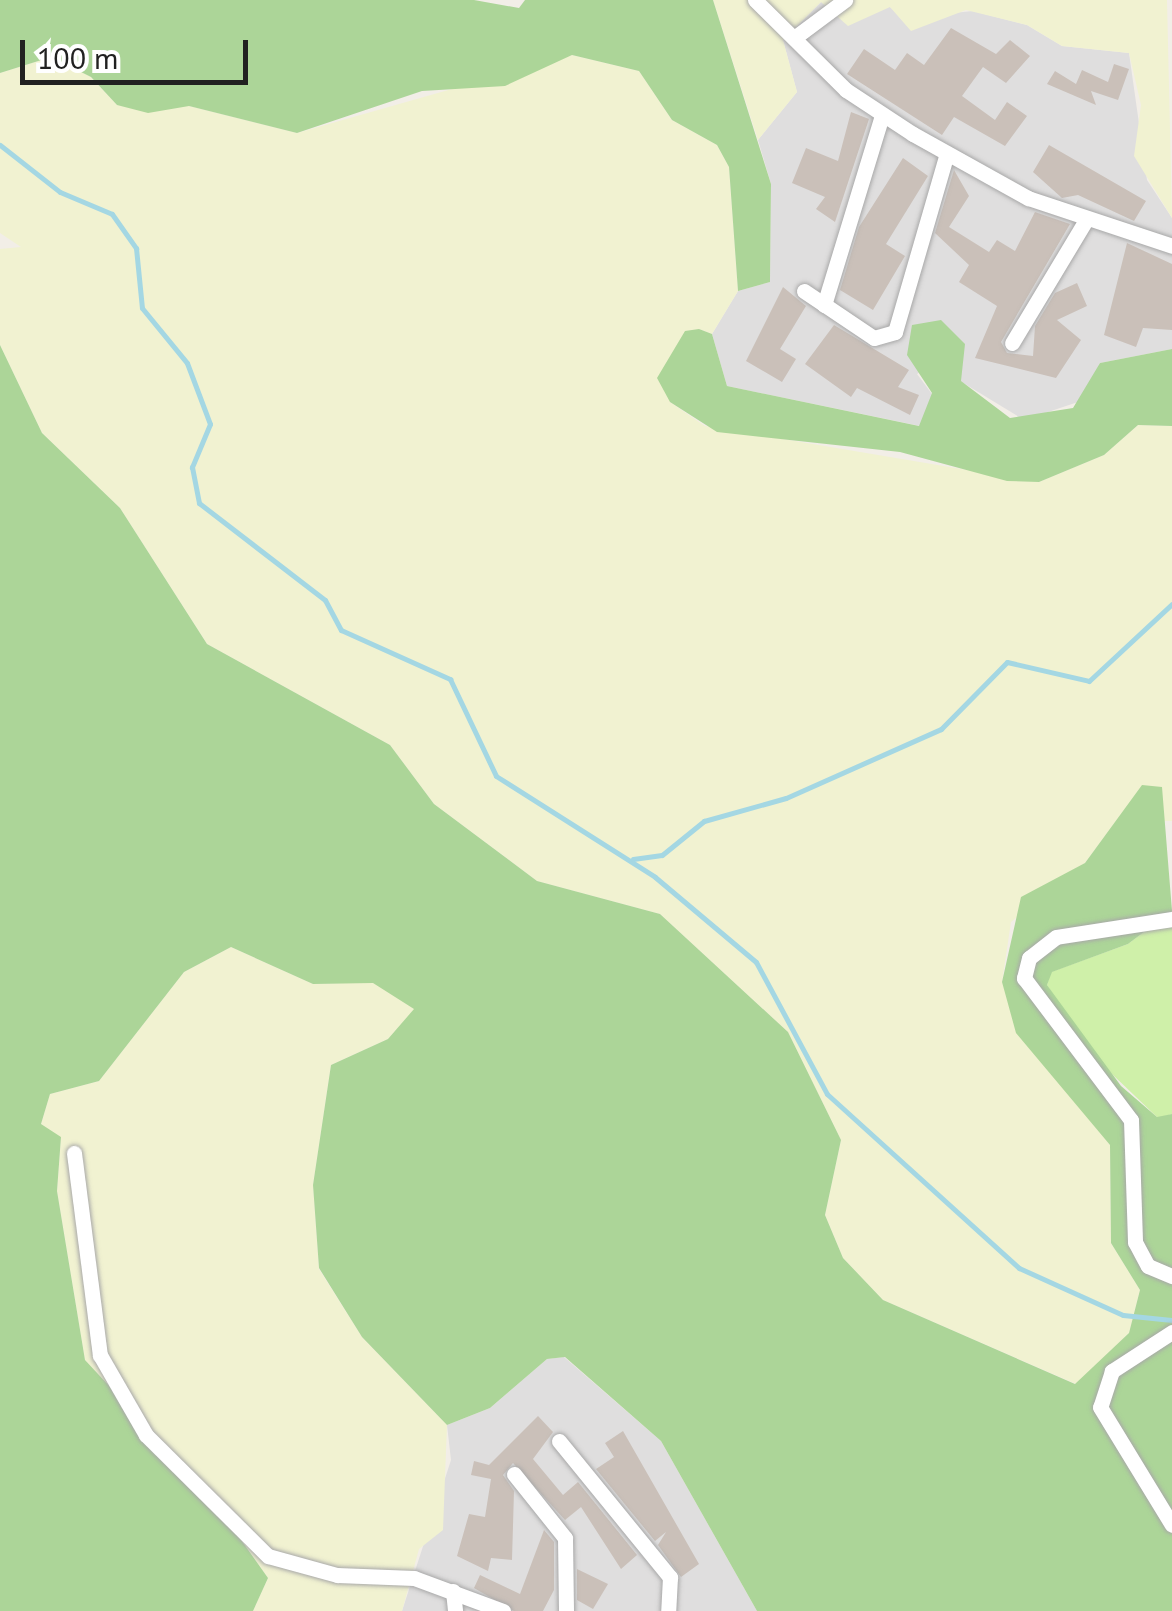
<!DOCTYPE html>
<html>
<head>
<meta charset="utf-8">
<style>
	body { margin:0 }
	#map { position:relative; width:1172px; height:1611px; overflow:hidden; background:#f2eee7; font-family:"PT Sans",sans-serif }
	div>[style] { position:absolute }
	.residential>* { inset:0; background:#dfdede }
	.farmland>* { inset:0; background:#f1f2d1 }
	.grass>* { inset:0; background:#cff0a9 }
	.forest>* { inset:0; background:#acd598 }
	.stream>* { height:5px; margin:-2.5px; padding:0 2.5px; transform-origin:2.5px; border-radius:2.5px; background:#a4d7e3 }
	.building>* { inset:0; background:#cac0b9 }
	.roads { filter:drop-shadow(0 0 2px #a8a8a8) drop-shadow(0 0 2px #a8a8a8) }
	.minor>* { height:15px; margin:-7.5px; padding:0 7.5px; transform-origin:7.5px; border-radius:7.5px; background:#fff }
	span { translate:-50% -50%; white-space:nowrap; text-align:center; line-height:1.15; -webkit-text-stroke:8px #fff; paint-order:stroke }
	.scale { position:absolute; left:20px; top:40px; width:228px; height:45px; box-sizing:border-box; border:5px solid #212121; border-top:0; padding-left:12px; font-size:30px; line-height:35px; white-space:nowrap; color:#212121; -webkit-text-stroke:8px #fff; paint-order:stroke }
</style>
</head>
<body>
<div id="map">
	<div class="residential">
		<div style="clip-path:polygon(821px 2px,890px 7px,903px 18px,973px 11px,1027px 25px,1062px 46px,1129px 53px,1147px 180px,1172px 218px,1172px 349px,1100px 363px,1084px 400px,1024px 420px,960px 381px,964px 344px,917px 374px,932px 394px,920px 426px,727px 386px,712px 334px,738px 291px,770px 282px,771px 184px,758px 140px,797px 92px,783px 40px)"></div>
		<div style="clip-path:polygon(564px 1357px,661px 1441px,757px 1611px,402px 1611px,451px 1460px,447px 1425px,490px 1408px,547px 1359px)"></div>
	</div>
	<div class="farmland">
		<div style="clip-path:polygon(713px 0,1167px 0,1172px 218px,1134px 156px,1141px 105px,1129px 53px,1062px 46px,1027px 25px,966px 10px,911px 31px,890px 7px,848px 26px,821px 2px,783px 40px,797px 92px,758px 140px)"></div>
		<div style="clip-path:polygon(572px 55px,639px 71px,672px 120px,717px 145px,729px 167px,738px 291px,712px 334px,699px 329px,670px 402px,705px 426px,1039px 482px,1104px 455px,1138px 425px,1172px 426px,1172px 821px,1116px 821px,1085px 863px,1011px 922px,1002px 982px,1050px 1068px,1110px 1145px,1111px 1243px,1140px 1290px,1129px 1333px,1076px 1384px,883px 1300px,843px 1258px,825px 1215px,841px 1140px,788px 1032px,660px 914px,537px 881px,434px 804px,390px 745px,207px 644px,120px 508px,42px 433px,0 345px,0 249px,21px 247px,0 233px,0 73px,51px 57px,91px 77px,117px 105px,189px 106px,297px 133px)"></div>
		<div style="clip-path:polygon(231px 947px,313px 984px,373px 982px,415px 1009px,388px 1039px,331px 1065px,313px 1185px,319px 1269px,362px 1337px,447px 1425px,443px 1530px,419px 1549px,402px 1611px,253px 1611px,268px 1578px,205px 1489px,85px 1360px,57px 1191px,61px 1138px,41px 1124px,50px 1094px,99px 1081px,184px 972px)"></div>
	</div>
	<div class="grass">
		<div style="clip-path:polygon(1172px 911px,1172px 1114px,1158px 1118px,1090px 1053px,1047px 985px,1051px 972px,1128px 944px)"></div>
	</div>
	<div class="forest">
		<div style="clip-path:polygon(0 0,474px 0,519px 8px,525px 0,713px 0,771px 184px,770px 282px,738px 291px,729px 167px,717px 145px,672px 120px,639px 71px,572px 55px,505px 86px,422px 91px,297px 133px,189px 106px,148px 113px,117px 105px,91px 77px,51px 57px,0 73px)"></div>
		<div style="clip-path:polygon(941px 320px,965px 344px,961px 381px,1010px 418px,1073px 408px,1100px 363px,1172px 349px,1172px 426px,1138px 425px,1104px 455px,1039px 482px,1007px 481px,900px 452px,717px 432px,670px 402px,657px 378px,685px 331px,699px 329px,712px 334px,727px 386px,919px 426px,932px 393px,907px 355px,912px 325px)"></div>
		<div style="clip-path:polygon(0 345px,42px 433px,120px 508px,207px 644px,390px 745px,434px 804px,537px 881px,660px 914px,788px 1032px,841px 1140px,825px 1215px,843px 1258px,883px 1300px,1075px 1384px,1129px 1333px,1140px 1290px,1111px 1243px,1110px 1145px,1016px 1033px,1002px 982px,1021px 897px,1085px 863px,1142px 785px,1162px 787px,1172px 911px,1128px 944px,1052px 972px,1047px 985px,1121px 1086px,1157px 1117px,1172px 1114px,1172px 1611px,757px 1611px,661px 1441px,565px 1357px,547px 1359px,490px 1408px,447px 1425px,362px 1337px,319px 1268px,313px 1185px,331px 1065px,388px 1039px,414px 1009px,373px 983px,313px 984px,231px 947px,184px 972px,99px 1081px,50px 1094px,41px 1124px,61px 1137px,57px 1191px,85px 1360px,205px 1489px,268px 1578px,253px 1611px,0 1611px)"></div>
	</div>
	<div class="stream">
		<div style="left:0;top:145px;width:76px;rotate:38.1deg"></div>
		<div style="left:60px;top:192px;width:56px;rotate:22.9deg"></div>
		<div style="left:112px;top:214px;width:42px;rotate:54.8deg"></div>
		<div style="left:136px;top:248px;width:60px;rotate:84.3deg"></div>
		<div style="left:142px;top:308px;width:71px;rotate:50.7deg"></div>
		<div style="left:187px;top:363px;width:65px;rotate:69.3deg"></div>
		<div style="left:210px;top:424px;width:47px;rotate:112.7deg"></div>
		<div style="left:192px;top:467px;width:37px;rotate:79deg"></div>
		<div style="left:199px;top:503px;width:159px;rotate:37.6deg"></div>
		<div style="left:325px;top:600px;width:34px;rotate:62deg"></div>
		<div style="left:341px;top:630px;width:120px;rotate:24.2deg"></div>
		<div style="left:450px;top:679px;width:107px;rotate:64.6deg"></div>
		<div style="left:496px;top:776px;width:188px;rotate:32.4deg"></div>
		<div style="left:655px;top:877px;width:132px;rotate:40.1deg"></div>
		<div style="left:756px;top:962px;width:150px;rotate:61.7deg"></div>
		<div style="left:827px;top:1094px;width:259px;rotate:42.2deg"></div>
		<div style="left:1019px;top:1268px;width:114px;rotate:24.3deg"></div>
		<div style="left:1123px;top:1315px;width:49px;rotate:5.8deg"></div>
		<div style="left:633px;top:859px;width:29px;rotate:-8deg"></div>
		<div style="left:662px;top:855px;width:54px;rotate:-39deg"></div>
		<div style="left:704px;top:821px;width:85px;rotate:-15.7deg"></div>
		<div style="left:786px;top:798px;width:170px;rotate:-24deg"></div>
		<div style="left:941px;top:729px;width:94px;rotate:-45.4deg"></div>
		<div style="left:1007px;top:662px;width:84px;rotate:13deg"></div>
		<div style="left:1089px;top:681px;width:113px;rotate:-42.9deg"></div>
	</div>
	<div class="building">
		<div style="clip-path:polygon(951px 28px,996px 54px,1010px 40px,1030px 56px,1006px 83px,983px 67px,962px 96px,995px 120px,1007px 102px,1027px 116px,1005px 146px,954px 117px,942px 135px,847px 74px,864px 49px,895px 70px,907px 53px,924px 65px)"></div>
		<div style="clip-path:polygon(1114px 64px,1129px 69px,1118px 100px,1091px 91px,1096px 105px,1047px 84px,1055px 71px,1076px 84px,1082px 70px,1108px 82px)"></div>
		<div style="clip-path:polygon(851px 112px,869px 119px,835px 222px,816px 209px,825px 197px,792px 183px,806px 148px,838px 161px)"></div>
		<div style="clip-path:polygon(1049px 145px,1146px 201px,1134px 221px,1078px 195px,1062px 198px,1033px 172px)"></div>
		<div style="clip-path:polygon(903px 158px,928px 176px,886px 244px,905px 256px,873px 310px,840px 290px,859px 227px)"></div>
		<div style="clip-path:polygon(954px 170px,969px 196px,949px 227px,989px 252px,997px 240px,1015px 251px,1035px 212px,1070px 224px,1001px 342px,1007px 353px,1033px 356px,1035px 326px,1055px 293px,1077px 283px,1087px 306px,1057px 320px,1081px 340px,1056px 378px,975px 358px,997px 306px,959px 282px,969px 265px,935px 233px)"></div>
		<div style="clip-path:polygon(1127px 243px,1172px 264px,1172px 330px,1143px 328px,1136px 347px,1104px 335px)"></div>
		<div style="clip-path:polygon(783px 287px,806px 306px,780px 349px,796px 359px,782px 382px,746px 361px)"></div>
		<div style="clip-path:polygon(834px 325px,909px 370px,898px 387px,919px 395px,910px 415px,857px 388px,851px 397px,805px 364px)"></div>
		<div style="clip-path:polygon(538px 1416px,553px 1432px,533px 1459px,563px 1495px,578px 1482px,637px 1555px,621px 1569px,581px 1507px,565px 1520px,513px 1463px,503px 1475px,514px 1491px,512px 1560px,491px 1558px,488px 1571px,457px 1556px,469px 1514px,485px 1517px,491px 1479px,471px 1475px,474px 1461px,489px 1465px)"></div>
		<div style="clip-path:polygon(623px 1431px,699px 1564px,681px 1577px,658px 1545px,666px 1532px,655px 1541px,596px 1469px,614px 1457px,605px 1443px)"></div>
		<div style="clip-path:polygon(544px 1530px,554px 1542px,554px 1590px,543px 1611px,514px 1611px,474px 1588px,480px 1575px,520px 1594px)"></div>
		<div style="clip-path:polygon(577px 1569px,608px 1584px,593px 1609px,577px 1600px)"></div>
	</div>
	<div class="roads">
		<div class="minor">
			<div style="left:755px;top:0;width:128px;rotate:44.7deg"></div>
			<div style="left:846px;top:90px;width:80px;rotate:33.3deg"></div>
			<div style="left:913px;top:134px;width:132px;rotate:29.1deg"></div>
			<div style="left:1028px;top:198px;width:152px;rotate:18.4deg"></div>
			<div style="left:794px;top:38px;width:64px;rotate:-36.7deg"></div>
			<div style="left:804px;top:291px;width:84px;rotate:33.9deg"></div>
			<div style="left:874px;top:338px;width:22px;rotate:-16deg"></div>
			<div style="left:895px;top:332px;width:186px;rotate:-73.8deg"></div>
			<div style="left:824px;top:305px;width:199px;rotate:-73deg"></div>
			<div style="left:1012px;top:343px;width:144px;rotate:-59deg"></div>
			<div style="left:1172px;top:919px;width:117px;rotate:171.2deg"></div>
			<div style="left:1056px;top:937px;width:34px;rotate:142deg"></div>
			<div style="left:1029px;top:958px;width:21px;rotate:104deg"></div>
			<div style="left:1024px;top:978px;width:178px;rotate:53deg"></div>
			<div style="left:1131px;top:1120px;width:122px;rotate:88.1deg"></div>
			<div style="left:1135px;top:1242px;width:27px;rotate:62deg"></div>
			<div style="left:1148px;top:1266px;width:26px;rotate:23deg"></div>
			<div style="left:74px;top:1153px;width:204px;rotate:82.7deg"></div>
			<div style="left:100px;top:1355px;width:92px;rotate:60.1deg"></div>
			<div style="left:146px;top:1435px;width:172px;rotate:44.8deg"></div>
			<div style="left:268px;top:1556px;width:72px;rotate:15.4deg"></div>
			<div style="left:337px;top:1575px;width:77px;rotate:2.2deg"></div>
			<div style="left:414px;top:1578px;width:95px;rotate:20.3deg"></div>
			<div style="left:1172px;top:1332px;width:72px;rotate:147deg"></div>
			<div style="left:1112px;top:1371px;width:38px;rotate:108deg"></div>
			<div style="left:1100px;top:1407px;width:138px;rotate:58.6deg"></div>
			<div style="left:559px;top:1441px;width:176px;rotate:50.8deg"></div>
			<div style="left:670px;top:1577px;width:34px;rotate:93deg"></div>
			<div style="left:514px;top:1474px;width:82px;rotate:51.4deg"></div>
			<div style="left:565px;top:1538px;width:73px;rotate:89.2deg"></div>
			<div style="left:453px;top:1591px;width:20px;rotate:84deg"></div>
		</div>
	</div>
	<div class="scale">100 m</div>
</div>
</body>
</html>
